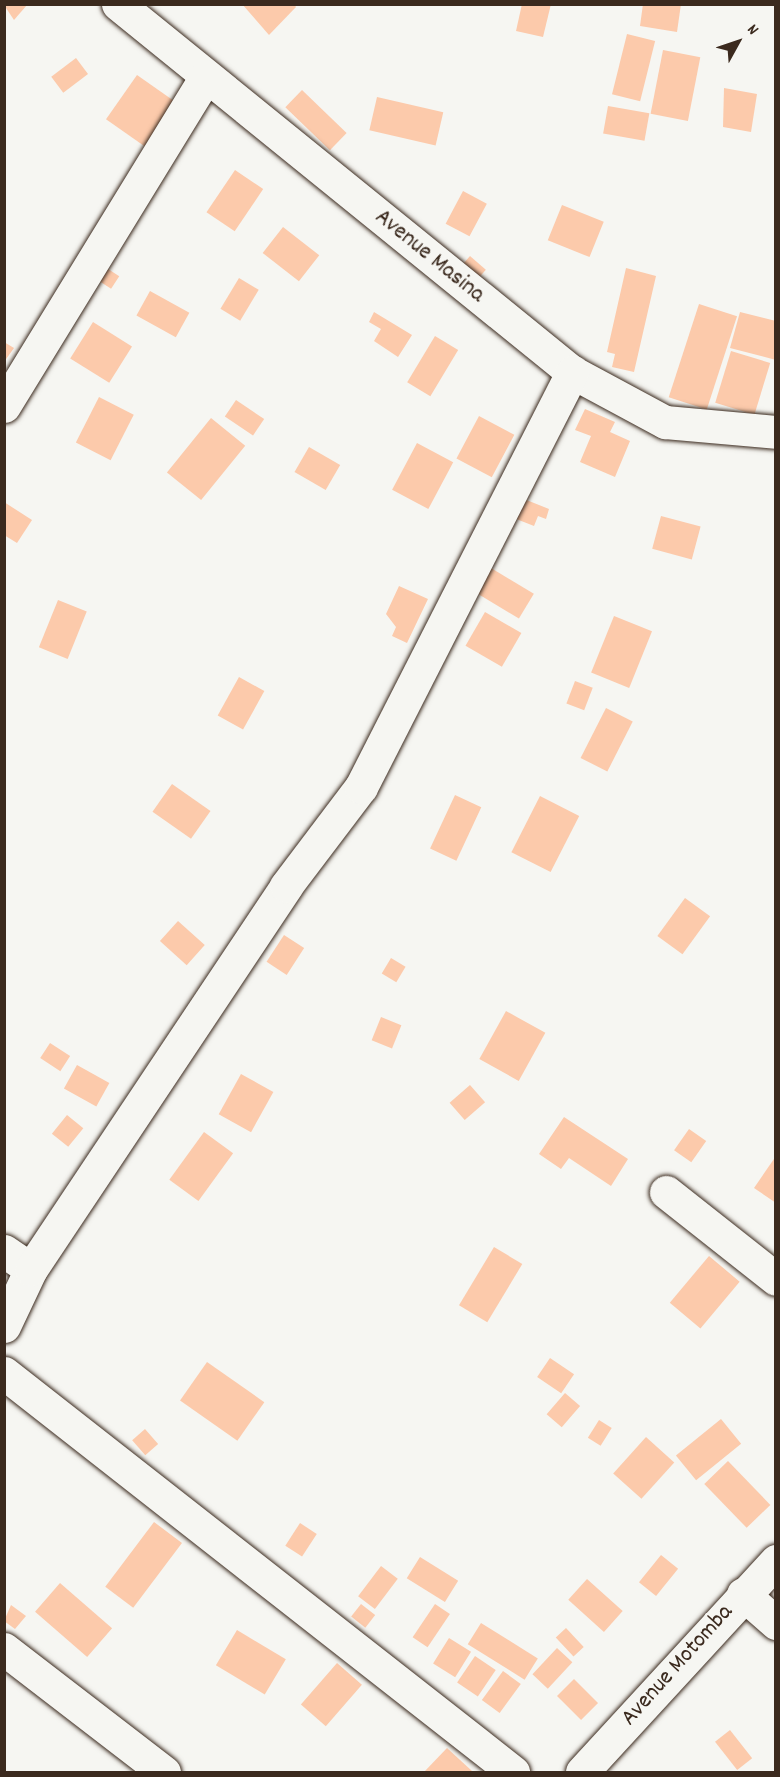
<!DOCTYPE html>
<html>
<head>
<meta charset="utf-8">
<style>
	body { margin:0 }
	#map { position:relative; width:780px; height:1777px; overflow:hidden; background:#f6f6f2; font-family:Dekko,sans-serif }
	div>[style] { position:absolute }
	.building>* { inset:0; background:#fccaab; transform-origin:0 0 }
	.roads { filter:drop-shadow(0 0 2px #3b2a1e) drop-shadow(0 0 2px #3b2a1e) }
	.street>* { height:33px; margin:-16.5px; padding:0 16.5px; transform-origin:16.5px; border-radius:16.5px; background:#f6f6f2 }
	span { translate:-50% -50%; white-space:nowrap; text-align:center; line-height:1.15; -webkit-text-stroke:5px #f6f6f2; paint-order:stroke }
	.street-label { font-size:24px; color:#3b2a1e }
	.frame { position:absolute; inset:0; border:6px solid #3b2a1e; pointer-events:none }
	.north { position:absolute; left:708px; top:12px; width:60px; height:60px; -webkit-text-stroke:4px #f6f6f2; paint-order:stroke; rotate:50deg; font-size:16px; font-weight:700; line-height:24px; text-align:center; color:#3b2a1e }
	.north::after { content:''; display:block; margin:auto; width:21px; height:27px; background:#3b2a1e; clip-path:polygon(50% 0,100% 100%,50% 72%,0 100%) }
</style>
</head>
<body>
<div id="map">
	<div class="building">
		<div style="clip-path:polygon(242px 4px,294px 4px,296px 7px,269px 35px)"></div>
		<div style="clip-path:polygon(522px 4px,551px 4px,543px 37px,516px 31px)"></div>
		<div style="clip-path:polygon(643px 4px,681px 4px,677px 32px,640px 26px)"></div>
		<div style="clip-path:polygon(4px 5px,27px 5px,14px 20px)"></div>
		<div style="left:627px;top:34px;width:29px;height:62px;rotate:14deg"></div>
		<div style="left:663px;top:50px;width:38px;height:65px;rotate:11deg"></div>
		<div style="left:76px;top:58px;width:20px;height:31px;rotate:53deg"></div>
		<div style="left:137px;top:75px;width:47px;height:54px;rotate:35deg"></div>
		<div style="clip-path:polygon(724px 88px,757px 94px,751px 132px,723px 127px)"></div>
		<div style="left:302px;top:90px;width:62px;height:24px;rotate:44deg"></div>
		<div style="left:377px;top:97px;width:68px;height:34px;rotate:13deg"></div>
		<div style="left:608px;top:106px;width:42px;height:28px;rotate:10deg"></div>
		<div style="left:235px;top:170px;width:34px;height:51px;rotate:34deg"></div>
		<div style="left:463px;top:191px;width:27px;height:37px;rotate:28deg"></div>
		<div style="left:562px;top:205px;width:45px;height:38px;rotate:22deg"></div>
		<div style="left:283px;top:227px;width:46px;height:33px;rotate:38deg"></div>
		<div style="left:470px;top:256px;width:21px;height:19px;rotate:41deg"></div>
		<div style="left:105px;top:267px;width:17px;height:15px;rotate:33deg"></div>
		<div style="clip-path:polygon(626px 268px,656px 276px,634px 372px,612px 367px,615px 354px,607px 352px)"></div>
		<div style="left:239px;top:278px;width:23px;height:36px;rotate:31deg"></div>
		<div style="left:150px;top:291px;width:45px;height:28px;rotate:29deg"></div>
		<div style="left:699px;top:304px;width:40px;height:98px;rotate:18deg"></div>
		<div style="clip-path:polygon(374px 312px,412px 335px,398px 357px,374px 341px,381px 329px,369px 322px)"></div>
		<div style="clip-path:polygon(740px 312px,776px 321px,776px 360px,730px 348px)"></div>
		<div style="left:93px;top:322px;width:46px;height:43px;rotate:32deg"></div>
		<div style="left:435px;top:336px;width:27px;height:54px;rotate:31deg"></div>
		<div style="clip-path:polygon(4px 342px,14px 348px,4px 362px)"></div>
		<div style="left:731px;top:351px;width:41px;height:54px;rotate:17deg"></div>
		<div style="left:99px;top:397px;width:39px;height:51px;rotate:27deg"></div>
		<div style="left:236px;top:400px;width:34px;height:20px;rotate:34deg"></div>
		<div style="clip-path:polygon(585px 409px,615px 422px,610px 432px,630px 441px,615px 477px,580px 462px,591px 436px,575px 430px)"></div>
		<div style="left:479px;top:416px;width:40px;height:48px;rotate:28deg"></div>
		<div style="left:211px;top:418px;width:44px;height:70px;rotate:39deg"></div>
		<div style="left:417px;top:443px;width:41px;height:53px;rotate:28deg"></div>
		<div style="left:309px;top:447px;width:36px;height:29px;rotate:30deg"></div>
		<div style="clip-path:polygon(514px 495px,549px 509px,546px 519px,538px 516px,534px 526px,506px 515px)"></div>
		<div style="clip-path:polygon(4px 502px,32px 520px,17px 543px,4px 535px)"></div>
		<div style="left:661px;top:516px;width:41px;height:34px;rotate:15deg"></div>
		<div style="left:491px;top:568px;width:50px;height:29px;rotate:31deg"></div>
		<div style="clip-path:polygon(399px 586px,428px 599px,407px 643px,392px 636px,396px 627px,386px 614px)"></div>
		<div style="left:58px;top:600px;width:31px;height:51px;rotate:22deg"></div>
		<div style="left:485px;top:612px;width:42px;height:39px;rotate:30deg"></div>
		<div style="left:614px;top:616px;width:41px;height:61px;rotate:22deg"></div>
		<div style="left:239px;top:677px;width:29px;height:44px;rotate:29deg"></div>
		<div style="left:575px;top:681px;width:19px;height:24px;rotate:21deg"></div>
		<div style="left:606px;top:708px;width:30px;height:56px;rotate:27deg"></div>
		<div style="left:172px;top:784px;width:47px;height:34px;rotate:35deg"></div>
		<div style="left:455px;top:795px;width:29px;height:59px;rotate:25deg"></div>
		<div style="left:540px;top:796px;width:44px;height:63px;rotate:27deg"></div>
		<div style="left:685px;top:898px;width:31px;height:47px;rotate:36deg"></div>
		<div style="left:178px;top:921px;width:36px;height:27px;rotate:42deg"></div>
		<div style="left:284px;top:935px;width:24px;height:32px;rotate:33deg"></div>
		<div style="left:391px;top:958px;width:17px;height:18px;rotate:31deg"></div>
		<div style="left:506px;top:1011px;width:45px;height:55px;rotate:29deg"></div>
		<div style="left:381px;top:1017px;width:22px;height:25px;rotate:22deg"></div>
		<div style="left:50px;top:1043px;width:24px;height:18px;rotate:33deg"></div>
		<div style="left:77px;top:1065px;width:37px;height:27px;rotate:29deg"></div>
		<div style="left:241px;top:1074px;width:37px;height:46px;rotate:29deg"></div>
		<div style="left:470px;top:1085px;width:23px;height:27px;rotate:49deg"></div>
		<div style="left:67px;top:1115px;width:21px;height:24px;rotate:39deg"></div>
		<div style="clip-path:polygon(564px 1117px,628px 1159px,611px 1186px,569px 1158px,561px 1169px,539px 1154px)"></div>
		<div style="left:689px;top:1129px;width:21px;height:26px;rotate:35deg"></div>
		<div style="left:204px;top:1132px;width:36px;height:59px;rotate:36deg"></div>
		<div style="clip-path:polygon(776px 1156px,776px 1203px,754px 1188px)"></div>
		<div style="left:494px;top:1247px;width:33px;height:68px;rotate:31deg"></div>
		<div style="left:709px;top:1256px;width:40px;height:61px;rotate:40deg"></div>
		<div style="left:550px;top:1358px;width:29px;height:23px;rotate:34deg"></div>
		<div style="left:207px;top:1362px;width:70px;height:47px;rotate:35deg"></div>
		<div style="left:565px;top:1393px;width:20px;height:28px;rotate:41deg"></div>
		<div style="left:721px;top:1419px;width:32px;height:58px;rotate:51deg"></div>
		<div style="left:599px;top:1420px;width:15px;height:21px;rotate:32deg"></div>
		<div style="left:145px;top:1429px;width:20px;height:17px;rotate:49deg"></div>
		<div style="left:646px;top:1437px;width:38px;height:49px;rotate:42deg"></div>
		<div style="left:728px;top:1461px;width:61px;height:33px;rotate:46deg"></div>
		<div style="left:154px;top:1522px;width:35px;height:81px;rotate:37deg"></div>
		<div style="left:300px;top:1523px;width:20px;height:27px;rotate:33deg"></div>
		<div style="left:661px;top:1555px;width:22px;height:35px;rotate:39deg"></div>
		<div style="left:420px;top:1557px;width:45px;height:25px;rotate:32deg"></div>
		<div style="left:381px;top:1566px;width:21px;height:38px;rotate:37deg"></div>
		<div style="left:587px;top:1579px;width:48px;height:28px;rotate:42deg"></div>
		<div style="left:60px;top:1583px;width:69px;height:38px;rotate:41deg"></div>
		<div style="left:361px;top:1604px;width:18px;height:16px;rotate:38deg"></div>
		<div style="left:435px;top:1604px;width:18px;height:40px;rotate:34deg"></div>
		<div style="clip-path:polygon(11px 1605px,26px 1616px,15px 1629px,4px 1621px)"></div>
		<div style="left:481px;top:1623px;width:67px;height:25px;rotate:32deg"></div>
		<div style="left:566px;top:1628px;width:26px;height:14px;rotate:47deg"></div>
		<div style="left:237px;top:1630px;width:57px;height:41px;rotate:31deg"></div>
		<div style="left:449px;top:1638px;width:26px;height:30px;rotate:32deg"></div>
		<div style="left:557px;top:1648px;width:21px;height:36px;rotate:43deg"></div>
		<div style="left:475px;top:1656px;width:25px;height:32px;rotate:34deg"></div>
		<div style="left:337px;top:1663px;width:33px;height:55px;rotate:41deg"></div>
		<div style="left:503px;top:1671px;width:22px;height:36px;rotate:36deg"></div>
		<div style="left:574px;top:1679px;width:34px;height:24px;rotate:45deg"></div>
		<div style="left:730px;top:1730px;width:36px;height:19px;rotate:52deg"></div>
		<div style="clip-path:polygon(447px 1748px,472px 1771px,470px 1772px,424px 1772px)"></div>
	</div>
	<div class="roads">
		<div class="street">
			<div style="left:118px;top:4px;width:584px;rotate:39.03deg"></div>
			<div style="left:572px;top:372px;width:106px;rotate:28.3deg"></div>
			<div style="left:665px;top:422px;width:111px;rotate:5.1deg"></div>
			<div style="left:4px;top:406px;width:387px;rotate:-58.5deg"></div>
			<div style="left:666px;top:1192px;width:140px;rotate:38.3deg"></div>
			<div style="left:4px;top:1251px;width:32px;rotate:34deg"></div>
			<div style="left:4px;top:1326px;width:63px;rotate:-64.7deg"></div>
			<div style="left:31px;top:1269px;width:460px;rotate:-56.3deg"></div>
			<div style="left:286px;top:886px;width:124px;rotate:-52.9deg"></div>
			<div style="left:361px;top:787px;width:466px;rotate:-63deg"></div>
			<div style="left:4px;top:1373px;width:647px;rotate:38.09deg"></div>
			<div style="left:743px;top:1594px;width:44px;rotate:41.3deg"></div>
			<div style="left:4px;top:1649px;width:202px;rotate:37.6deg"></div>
			<div style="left:582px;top:1772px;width:287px;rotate:-47.4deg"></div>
		</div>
	</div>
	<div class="street-label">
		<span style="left:429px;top:257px;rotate:39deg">Avenue Masina</span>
		<span style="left:678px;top:1666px;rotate:-48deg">Avenue Motomba</span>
	</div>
	<div class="frame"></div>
	<div class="north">N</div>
</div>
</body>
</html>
